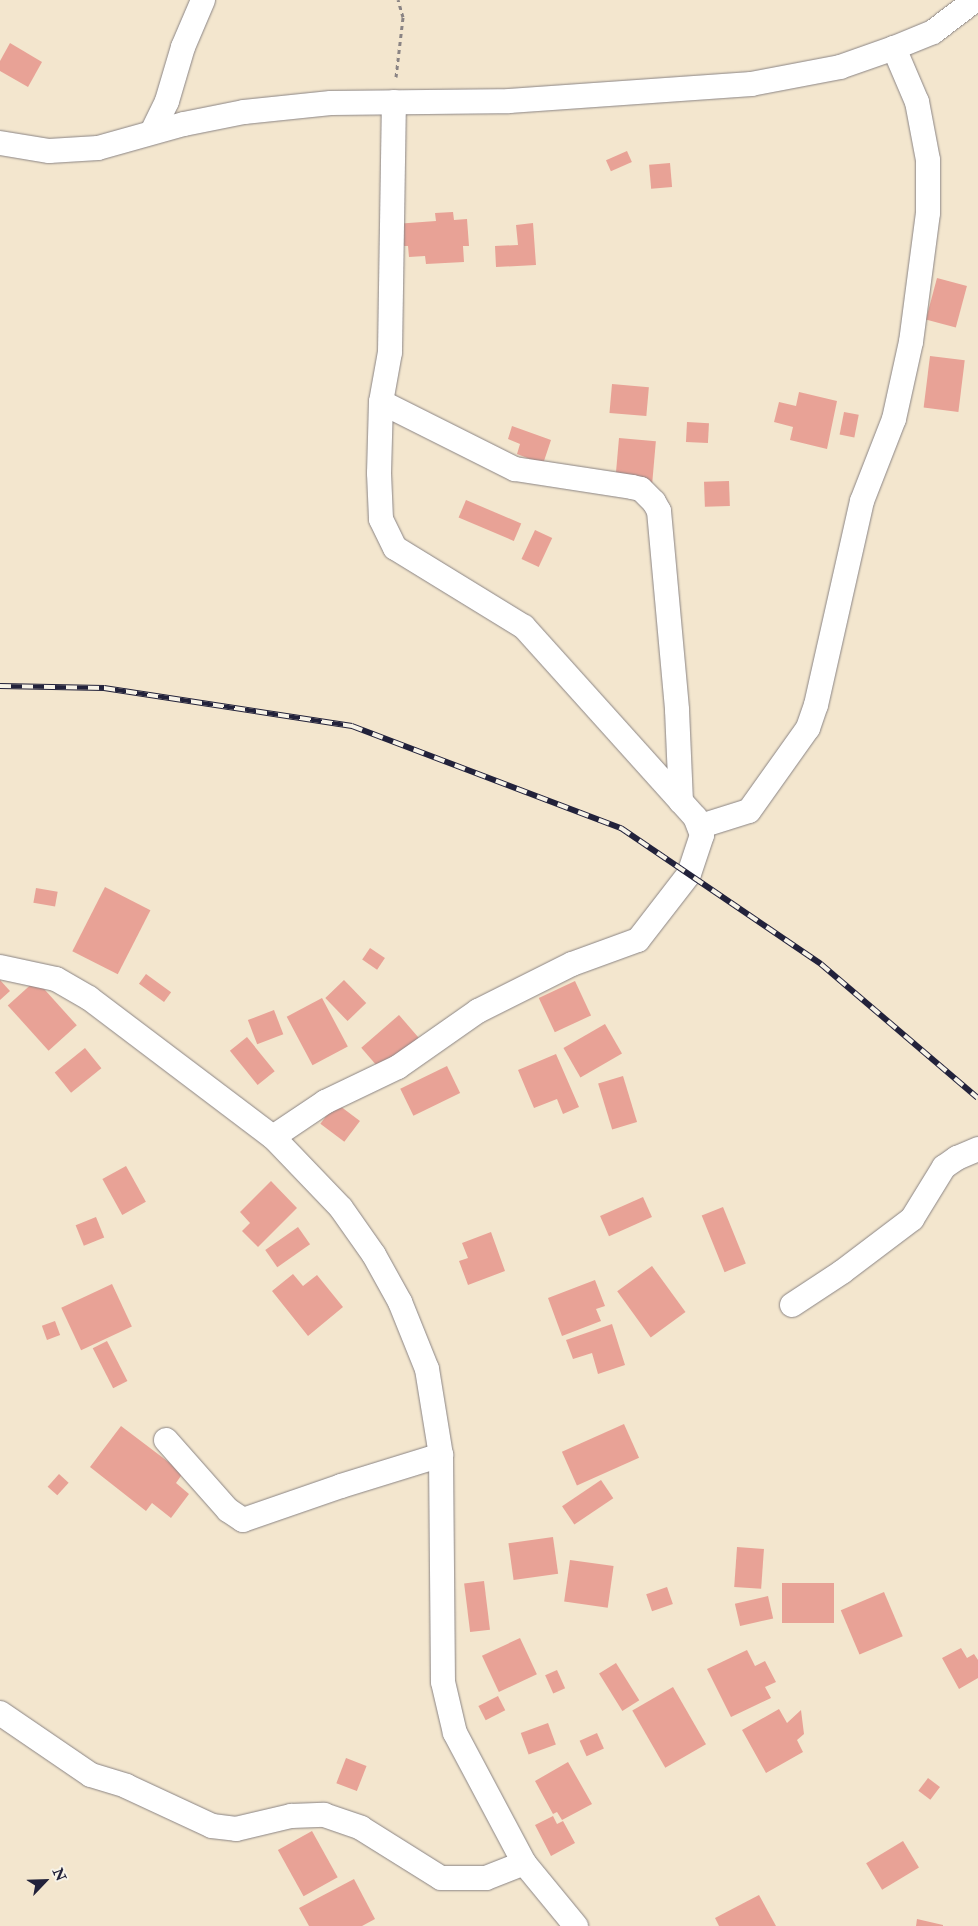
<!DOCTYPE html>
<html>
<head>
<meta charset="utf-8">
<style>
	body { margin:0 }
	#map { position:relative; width:978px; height:1926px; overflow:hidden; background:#f3e6ce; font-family:"IM FELL Double Pica",serif }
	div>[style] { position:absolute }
	.building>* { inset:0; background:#e8a296; transform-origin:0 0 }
	.path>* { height:3px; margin-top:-1.5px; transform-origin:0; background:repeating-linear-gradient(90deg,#8a8484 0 4px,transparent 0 8px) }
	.roads { filter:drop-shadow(0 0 1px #8a8484) drop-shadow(0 0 1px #8a8484) }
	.minor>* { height:24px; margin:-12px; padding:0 12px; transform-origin:12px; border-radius:12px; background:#fff }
	.rail>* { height:5.5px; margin-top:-2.75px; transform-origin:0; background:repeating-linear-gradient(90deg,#f7f3e8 0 11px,#22223b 0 22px); box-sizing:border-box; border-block:1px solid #22223b }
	span { translate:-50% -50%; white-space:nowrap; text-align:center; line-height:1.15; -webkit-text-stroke:4px #f7f3e8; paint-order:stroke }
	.north { position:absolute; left:20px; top:1856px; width:50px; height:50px; -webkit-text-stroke:4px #f7f3e8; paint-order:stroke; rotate:66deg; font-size:14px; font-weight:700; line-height:20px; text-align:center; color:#22223b }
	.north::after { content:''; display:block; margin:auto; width:18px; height:22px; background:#22223b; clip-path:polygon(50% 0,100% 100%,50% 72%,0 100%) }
</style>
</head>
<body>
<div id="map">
	<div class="building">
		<div style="clip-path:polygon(10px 43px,42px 62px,28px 87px,0 71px,0 61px)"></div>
		<div style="left:627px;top:151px;width:12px;height:23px;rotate:66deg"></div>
		<div style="left:670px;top:163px;width:24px;height:21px;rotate:85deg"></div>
		<div style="clip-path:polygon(453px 212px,454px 220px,467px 219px,469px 246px,463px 246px,464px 262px,426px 264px,425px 256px,409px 257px,408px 246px,396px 246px,395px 224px,436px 221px,435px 213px)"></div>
		<div style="clip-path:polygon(533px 223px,536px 265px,496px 267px,495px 246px,518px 245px,516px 225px)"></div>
		<div style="left:937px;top:278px;width:31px;height:43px;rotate:15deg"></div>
		<div style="left:930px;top:356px;width:35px;height:52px;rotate:7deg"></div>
		<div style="left:612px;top:384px;width:37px;height:29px;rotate:5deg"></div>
		<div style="clip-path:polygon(799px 392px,837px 401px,827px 449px,790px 440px,793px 427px,774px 422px,779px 402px,796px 406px)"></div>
		<div style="left:844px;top:412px;width:15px;height:23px;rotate:11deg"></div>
		<div style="left:687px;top:422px;width:22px;height:20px;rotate:3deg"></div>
		<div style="clip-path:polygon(512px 426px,551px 440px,543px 464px,517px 454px,520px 444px,508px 439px)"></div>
		<div style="left:619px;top:438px;width:37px;height:43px;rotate:5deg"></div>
		<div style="left:729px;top:481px;width:25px;height:25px;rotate:88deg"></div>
		<div style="left:466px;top:500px;width:60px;height:19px;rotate:23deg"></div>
		<div style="left:535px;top:530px;width:19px;height:32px;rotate:25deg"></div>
		<div style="left:105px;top:887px;width:51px;height:72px;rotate:27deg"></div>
		<div style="left:36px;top:888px;width:22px;height:15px;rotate:10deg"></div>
		<div style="left:370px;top:948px;width:18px;height:14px;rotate:34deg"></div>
		<div style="left:146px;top:974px;width:31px;height:12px;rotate:36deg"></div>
		<div style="clip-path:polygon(0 980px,10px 991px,0 1000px)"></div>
		<div style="left:36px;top:980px;width:61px;height:38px;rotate:48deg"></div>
		<div style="left:344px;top:980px;width:32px;height:26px;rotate:46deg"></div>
		<div style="left:575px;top:981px;width:38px;height:40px;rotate:65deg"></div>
		<div style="left:322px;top:998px;width:55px;height:40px;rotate:62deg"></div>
		<div style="left:274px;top:1010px;width:26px;height:28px;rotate:69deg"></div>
		<div style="left:399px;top:1015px;width:30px;height:50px;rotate:49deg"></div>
		<div style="left:605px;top:1024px;width:34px;height:48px;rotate:60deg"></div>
		<div style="left:247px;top:1037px;width:44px;height:22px;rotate:51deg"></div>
		<div style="left:85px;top:1048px;width:26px;height:39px;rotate:51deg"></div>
		<div style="clip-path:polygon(556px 1054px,579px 1107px,563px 1114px,557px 1099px,534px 1108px,518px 1070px)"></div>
		<div style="left:447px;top:1066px;width:30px;height:52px;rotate:64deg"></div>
		<div style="left:623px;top:1076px;width:48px;height:26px;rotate:73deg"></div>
		<div style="left:336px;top:1103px;width:30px;height:26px;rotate:37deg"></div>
		<div style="left:126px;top:1166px;width:41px;height:27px;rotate:61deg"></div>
		<div style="clip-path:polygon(271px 1181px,297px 1208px,258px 1247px,242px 1231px,250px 1223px,240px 1212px)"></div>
		<div style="left:643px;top:1197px;width:22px;height:47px;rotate:66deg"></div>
		<div style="left:723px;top:1207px;width:61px;height:23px;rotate:68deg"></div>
		<div style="left:96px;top:1217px;width:22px;height:22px;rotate:68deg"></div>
		<div style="left:298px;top:1227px;width:21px;height:40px;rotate:55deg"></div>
		<div style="clip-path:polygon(491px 1232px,505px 1271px,468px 1285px,459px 1261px,468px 1258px,462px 1243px)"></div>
		<div style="left:652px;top:1266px;width:57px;height:43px;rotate:54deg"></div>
		<div style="clip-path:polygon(293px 1274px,303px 1286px,317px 1275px,343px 1307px,308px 1336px,272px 1291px)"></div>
		<div style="clip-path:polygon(595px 1280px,605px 1306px,596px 1309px,601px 1321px,562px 1336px,548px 1298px)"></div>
		<div style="left:112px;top:1284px;width:47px;height:56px;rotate:65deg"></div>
		<div style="left:55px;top:1321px;width:15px;height:14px;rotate:70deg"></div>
		<div style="clip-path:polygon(612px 1324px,625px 1365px,598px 1374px,592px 1353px,573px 1359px,566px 1340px)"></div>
		<div style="left:107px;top:1341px;width:45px;height:16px;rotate:63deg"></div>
		<div style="left:624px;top:1424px;width:37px;height:68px;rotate:66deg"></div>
		<div style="clip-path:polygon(121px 1426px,183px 1473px,176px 1483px,189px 1494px,171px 1518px,152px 1503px,146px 1511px,90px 1467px)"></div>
		<div style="left:59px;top:1474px;width:13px;height:17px;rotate:42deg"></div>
		<div style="left:601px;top:1480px;width:22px;height:47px;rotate:56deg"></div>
		<div style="left:553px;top:1537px;width:37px;height:45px;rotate:82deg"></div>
		<div style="left:737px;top:1547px;width:27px;height:40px;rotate:4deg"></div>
		<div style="left:570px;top:1560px;width:44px;height:42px;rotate:8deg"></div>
		<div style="left:484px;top:1581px;width:49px;height:20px;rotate:83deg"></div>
		<div style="left:782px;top:1583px;width:52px;height:40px"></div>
		<div style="left:667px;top:1587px;width:18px;height:22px;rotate:71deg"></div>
		<div style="left:884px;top:1592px;width:48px;height:47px;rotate:67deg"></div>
		<div style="left:768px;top:1596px;width:23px;height:34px;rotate:77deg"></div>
		<div style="left:520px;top:1638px;width:40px;height:42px;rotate:65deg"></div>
		<div style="clip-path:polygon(961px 1648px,967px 1658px,974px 1654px,978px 1660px,978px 1678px,959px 1689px,942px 1658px)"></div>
		<div style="clip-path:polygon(747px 1650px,755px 1666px,765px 1661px,776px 1682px,765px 1687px,771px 1698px,731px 1717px,707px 1669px)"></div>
		<div style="left:616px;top:1663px;width:44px;height:20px;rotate:58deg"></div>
		<div style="left:557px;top:1670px;width:20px;height:13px;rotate:66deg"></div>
		<div style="left:673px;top:1687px;width:66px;height:47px;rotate:60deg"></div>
		<div style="left:498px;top:1696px;width:16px;height:22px;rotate:63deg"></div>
		<div style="clip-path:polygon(779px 1709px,787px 1723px,801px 1710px,804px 1734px,797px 1740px,803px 1752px,766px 1773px,742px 1730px)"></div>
		<div style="left:548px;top:1723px;width:23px;height:29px;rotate:70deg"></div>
		<div style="left:597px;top:1733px;width:17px;height:19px;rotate:66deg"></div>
		<div style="left:346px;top:1758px;width:22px;height:27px;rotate:21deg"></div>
		<div style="clip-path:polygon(568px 1762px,592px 1804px,562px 1820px,557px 1812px,553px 1814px,535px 1781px)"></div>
		<div style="left:928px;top:1778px;width:15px;height:16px;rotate:37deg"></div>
		<div style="clip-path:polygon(553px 1816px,557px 1824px,563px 1821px,575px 1843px,551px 1856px,535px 1825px)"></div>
		<div style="left:312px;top:1831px;width:53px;height:39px;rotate:61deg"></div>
		<div style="left:903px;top:1841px;width:31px;height:43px;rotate:59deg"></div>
		<div style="clip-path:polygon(354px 1879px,375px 1919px,362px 1926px,309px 1926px,299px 1908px)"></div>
		<div style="clip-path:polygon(759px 1895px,776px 1926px,719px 1926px,715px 1918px)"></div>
		<div style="clip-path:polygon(917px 1919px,943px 1925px,943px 1926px,916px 1926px)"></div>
	</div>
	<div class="path">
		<div style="left:396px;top:77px;width:60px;rotate:-83.3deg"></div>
		<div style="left:403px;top:17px;width:18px;rotate:-106deg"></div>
	</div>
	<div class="roads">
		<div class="minor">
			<div style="left:152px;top:132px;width:34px;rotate:-64deg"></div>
			<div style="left:167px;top:101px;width:56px;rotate:-73.5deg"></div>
			<div style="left:183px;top:47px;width:51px;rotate:-66.9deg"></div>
			<div style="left:0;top:143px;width:50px;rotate:9.3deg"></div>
			<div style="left:49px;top:151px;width:49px;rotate:-3.5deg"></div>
			<div style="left:98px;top:148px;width:89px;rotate:-15.6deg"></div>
			<div style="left:184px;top:124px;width:61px;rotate:-11.3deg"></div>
			<div style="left:244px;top:112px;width:87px;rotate:-5.9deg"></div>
			<div style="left:331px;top:103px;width:178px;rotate:-0.6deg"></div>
			<div style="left:509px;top:101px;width:243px;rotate:-4deg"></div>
			<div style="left:751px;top:84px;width:91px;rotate:-10.8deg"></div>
			<div style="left:840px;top:67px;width:57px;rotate:-19.4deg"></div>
			<div style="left:894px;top:48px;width:42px;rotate:-22.3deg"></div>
			<div style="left:933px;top:32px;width:53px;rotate:-37.3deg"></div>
			<div style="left:381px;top:402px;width:150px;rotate:26.6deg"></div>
			<div style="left:515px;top:469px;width:118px;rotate:8.7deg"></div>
			<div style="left:632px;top:487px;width:9px;rotate:13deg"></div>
			<div style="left:641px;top:489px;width:18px;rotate:45deg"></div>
			<div style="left:654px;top:502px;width:10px;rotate:61deg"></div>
			<div style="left:659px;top:511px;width:200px;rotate:84.8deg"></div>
			<div style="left:677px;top:710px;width:92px;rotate:87.5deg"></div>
			<div style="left:701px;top:826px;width:50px;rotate:-17.4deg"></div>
			<div style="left:749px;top:811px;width:102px;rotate:-54.6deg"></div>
			<div style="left:808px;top:728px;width:24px;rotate:-71deg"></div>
			<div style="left:816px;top:705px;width:209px;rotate:-77.3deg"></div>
			<div style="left:862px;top:501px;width:88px;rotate:-68.7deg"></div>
			<div style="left:894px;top:419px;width:79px;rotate:-77.6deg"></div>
			<div style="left:911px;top:342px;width:130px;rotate:-82.5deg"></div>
			<div style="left:928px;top:213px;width:53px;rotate:-90deg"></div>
			<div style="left:928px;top:160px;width:59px;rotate:-100.7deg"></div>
			<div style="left:917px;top:102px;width:59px;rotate:-113.1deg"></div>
			<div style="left:0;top:967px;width:57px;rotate:12.1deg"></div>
			<div style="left:56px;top:979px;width:38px;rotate:30deg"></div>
			<div style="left:89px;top:998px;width:231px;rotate:37.1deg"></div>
			<div style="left:273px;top:1137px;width:98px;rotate:46.2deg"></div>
			<div style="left:341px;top:1208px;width:57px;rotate:54.9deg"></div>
			<div style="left:374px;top:1255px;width:54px;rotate:61deg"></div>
			<div style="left:400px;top:1302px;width:72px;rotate:68.1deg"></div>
			<div style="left:427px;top:1369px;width:87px;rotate:80.8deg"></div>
			<div style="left:441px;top:1455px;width:227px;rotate:89.5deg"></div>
			<div style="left:443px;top:1682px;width:52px;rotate:76.8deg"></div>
			<div style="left:455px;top:1733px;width:147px;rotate:62deg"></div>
			<div style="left:524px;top:1863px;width:82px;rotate:50.5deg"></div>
			<div style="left:273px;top:1137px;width:63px;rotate:-33.9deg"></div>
			<div style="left:325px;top:1102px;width:81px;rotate:-25.6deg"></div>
			<div style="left:398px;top:1067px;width:98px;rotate:-35deg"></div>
			<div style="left:478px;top:1011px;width:105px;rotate:-26.6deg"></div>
			<div style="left:572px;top:964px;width:70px;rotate:-20deg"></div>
			<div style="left:638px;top:940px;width:83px;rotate:-52.3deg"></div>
			<div style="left:689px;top:874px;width:41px;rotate:-71.6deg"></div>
			<div style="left:702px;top:835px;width:19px;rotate:-111deg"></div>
			<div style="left:695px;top:817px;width:256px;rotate:-132deg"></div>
			<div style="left:524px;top:627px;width:151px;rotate:-148.5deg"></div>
			<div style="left:395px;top:548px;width:32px;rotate:-116deg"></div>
			<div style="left:381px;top:519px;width:46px;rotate:-92.5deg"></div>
			<div style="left:379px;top:473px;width:71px;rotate:-88.4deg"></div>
			<div style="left:381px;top:402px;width:51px;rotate:-79.8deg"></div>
			<div style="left:390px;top:352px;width:250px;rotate:-89.1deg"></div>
			<div style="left:792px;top:1305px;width:60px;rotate:-33.4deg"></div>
			<div style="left:842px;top:1272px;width:88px;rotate:-37.1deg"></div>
			<div style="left:912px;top:1219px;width:61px;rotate:-58.4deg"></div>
			<div style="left:944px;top:1167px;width:16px;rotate:-35deg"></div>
			<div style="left:957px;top:1158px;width:23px;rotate:-23deg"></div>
			<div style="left:166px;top:1440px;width:94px;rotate:48.5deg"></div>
			<div style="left:228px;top:1510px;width:18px;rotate:34deg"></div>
			<div style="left:243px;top:1520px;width:104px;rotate:-19.1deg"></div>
			<div style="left:341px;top:1486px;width:105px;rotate:-17.2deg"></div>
			<div style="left:0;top:1713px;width:110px;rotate:34.3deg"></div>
			<div style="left:91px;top:1775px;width:37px;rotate:17deg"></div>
			<div style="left:126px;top:1786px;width:95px;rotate:24.9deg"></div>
			<div style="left:212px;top:1826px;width:24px;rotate:7deg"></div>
			<div style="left:236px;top:1829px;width:57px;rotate:-13.3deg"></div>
			<div style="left:291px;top:1816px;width:33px;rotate:-2deg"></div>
			<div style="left:324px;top:1815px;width:39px;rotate:19deg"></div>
			<div style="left:361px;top:1828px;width:94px;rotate:32deg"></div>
			<div style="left:441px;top:1878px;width:45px"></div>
			<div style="left:486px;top:1878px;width:41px;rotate:-21.5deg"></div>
		</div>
	</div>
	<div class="rail">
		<div style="left:0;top:686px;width:104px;rotate:1.1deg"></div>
		<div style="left:104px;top:688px;width:251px;rotate:8.7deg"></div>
		<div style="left:352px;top:726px;width:288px;rotate:20.8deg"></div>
		<div style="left:621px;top:828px;width:242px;rotate:34.2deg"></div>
		<div style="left:821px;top:964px;width:206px;rotate:40.5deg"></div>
	</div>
	<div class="north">N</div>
</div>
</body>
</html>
